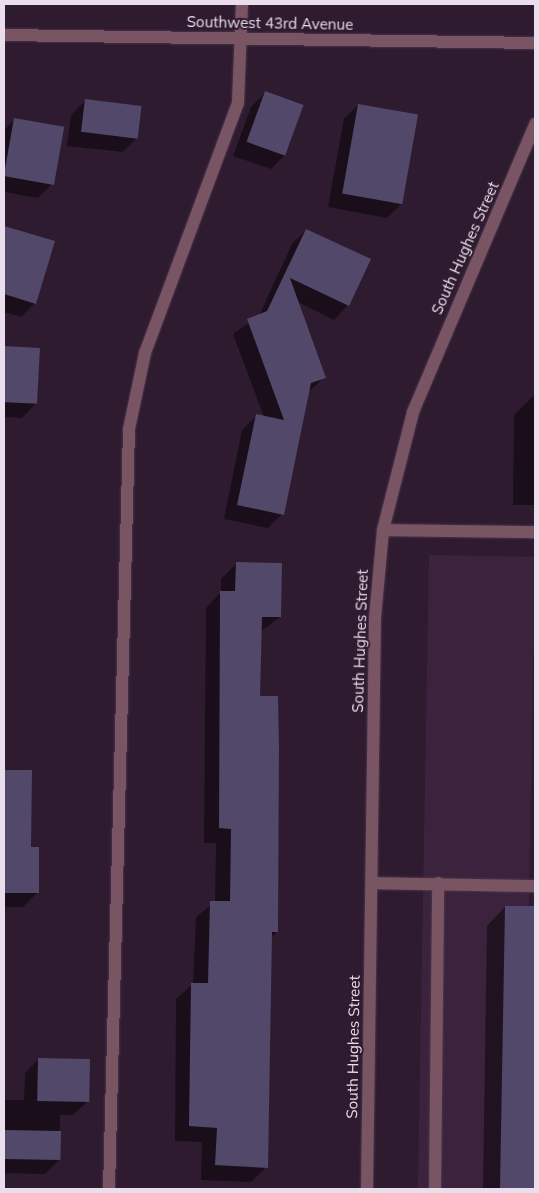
<!DOCTYPE html>
<html>
<head>
<meta charset="utf-8">
<style>
	body { margin:0 }
	#map { position:relative; width:539px; height:1193px; overflow:hidden; background:#2f1b30; font-family:Mulish,sans-serif }
	div>[style] { position:absolute }
	.built>* { inset:0; background:#3c233d; transform-origin:0 0 }
	.shadow>* { inset:0; background:#0007 }
	.building>* { inset:0; background:#51486a; transform-origin:0 0 }
	.roads { filter:drop-shadow(0 0 1px #49364a) drop-shadow(0 0 1px #49364a) }
	.minor>* { height:12px; margin:-6px; padding:0 6px; transform-origin:6px; border-radius:6px; background:#795563 }
	span { translate:-50% -50%; white-space:nowrap; text-align:center; line-height:1.15; -webkit-text-stroke:4px #2f1b30; paint-order:stroke }
	.street-label { font-size:15px; color:#ebdeec }
	.frame { position:absolute; inset:0; border:5px solid #ebdeec; pointer-events:none }
</style>
</head>
<body>
<div id="map">
	<div class="built">
		<div style="left:429px;top:555px;width:106px;height:634px;rotate:1deg"></div>
	</div>
	<div class="shadow">
		<div style="clip-path:polygon(265px 93px,285px 155px,271px 169px,233px 156px,251px 107px)"></div>
		<div style="clip-path:polygon(85px 101px,137px 138px,123px 152px,67px 146px,71px 115px)"></div>
		<div style="clip-path:polygon(358px 105px,417px 116px,401px 204px,387px 218px,328px 207px,344px 119px)"></div>
		<div style="clip-path:polygon(14px 120px,52px 184px,38px 198px,4px 192px,4px 130px)"></div>
		<div style="clip-path:polygon(4px 227px,54px 242px,35px 303px,21px 317px,4px 312px)"></div>
		<div style="clip-path:polygon(306px 230px,348px 305px,334px 320px,298px 302px,325px 377px,308px 392px,282px 514px,268px 528px,224px 519px,242px 430px,256px 416px,264px 417px,233px 334px,259px 316px,292px 244px)"></div>
		<div style="clip-path:polygon(4px 347px,39px 349px,36px 403px,22px 418px,5px 417px,4px 509px)"></div>
		<div style="clip-path:polygon(535px 394px,535px 505px,513px 505px,514px 415px)"></div>
		<div style="clip-path:polygon(236px 564px,280px 617px,260px 632px,259px 697px,277px 932px,271px 937px,266px 1167px,251px 1182px,201px 1180px,202px 1142px,175px 1141px,176px 999px,193px 984px,196px 917px,215px 902px,216px 843px,204px 843px,206px 608px,221px 592px,221px 579px)"></div>
		<div style="clip-path:polygon(4px 771px,31px 772px,30px 848px,37px 893px,23px 907px,5px 907px,4px 932px)"></div>
		<div style="clip-path:polygon(505px 907px,535px 908px,535px 1189px,483px 1189px,487px 926px)"></div>
		<div style="clip-path:polygon(39px 1059px,88px 1101px,73px 1115px,60px 1115px,59px 1160px,45px 1174px,4px 1173px,4px 1100px,24px 1100px,25px 1073px)"></div>
	</div>
	<div class="building">
		<div style="left:265px;top:91px;width:41px;height:54px;rotate:20deg"></div>
		<div style="left:85px;top:99px;width:57px;height:33px;rotate:7deg"></div>
		<div style="left:358px;top:104px;width:61px;height:91px;rotate:10deg"></div>
		<div style="left:14px;top:118px;width:51px;height:59px;rotate:10deg"></div>
		<div style="clip-path:polygon(4px 226px,55px 241px,36px 304px,4px 294px)"></div>
		<div style="clip-path:polygon(306px 229px,371px 259px,349px 306px,290px 278px,326px 378px,311px 383px,284px 515px,237px 505px,256px 414px,284px 420px,247px 319px,267px 311px)"></div>
		<div style="left:4px;top:346px;width:36px;height:56px;rotate:3deg"></div>
		<div style="clip-path:polygon(236px 562px,282px 563px,281px 617px,262px 617px,260px 696px,278px 696px,279px 746px,278px 932px,272px 932px,268px 1168px,215px 1165px,217px 1128px,189px 1126px,191px 983px,208px 983px,210px 901px,230px 901px,231px 829px,219px 828px,220px 591px,235px 591px)"></div>
		<div style="clip-path:polygon(4px 770px,32px 770px,31px 847px,39px 847px,39px 893px,4px 893px)"></div>
		<div style="clip-path:polygon(505px 906px,535px 906px,535px 1189px,500px 1189px)"></div>
		<div style="left:38px;top:1058px;width:52px;height:43px;rotate:1deg"></div>
		<div style="left:4px;top:1130px;width:57px;height:29px;rotate:1deg"></div>
	</div>
	<div class="roads">
		<div class="minor">
			<div style="left:4px;top:35px;width:531px;rotate:0.86deg"></div>
			<div style="left:383px;top:530px;width:152px;rotate:0.8deg"></div>
			<div style="left:372px;top:883px;width:163px;rotate:1.1deg"></div>
			<div style="left:109px;top:1189px;width:760px;rotate:-88.49deg"></div>
			<div style="left:129px;top:429px;width:78px;rotate:-78.1deg"></div>
			<div style="left:145px;top:353px;width:267px;rotate:-69.6deg"></div>
			<div style="left:238px;top:103px;width:99px;rotate:-87.7deg"></div>
			<div style="left:367px;top:1189px;width:571px;rotate:-89.2deg"></div>
			<div style="left:375px;top:618px;width:88px;rotate:-84.8deg"></div>
			<div style="left:383px;top:530px;width:122px;rotate:-75.7deg"></div>
			<div style="left:413px;top:412px;width:313px;rotate:-67deg"></div>
			<div style="left:435px;top:1189px;width:306px;rotate:-89.4deg"></div>
		</div>
	</div>
	<div class="street-label">
		<span style="left:270px;top:23px;rotate:1deg">Southwest 43rd Avenue</span>
		<span style="left:465px;top:248px;rotate:-66deg">South Hughes Street</span>
		<span style="left:360px;top:641px;rotate:-88deg">South Hughes Street</span>
		<span style="left:353px;top:1047px;rotate:-89deg">South Hughes Street</span>
	</div>
	<div class="frame"></div>
</div>
</body>
</html>
